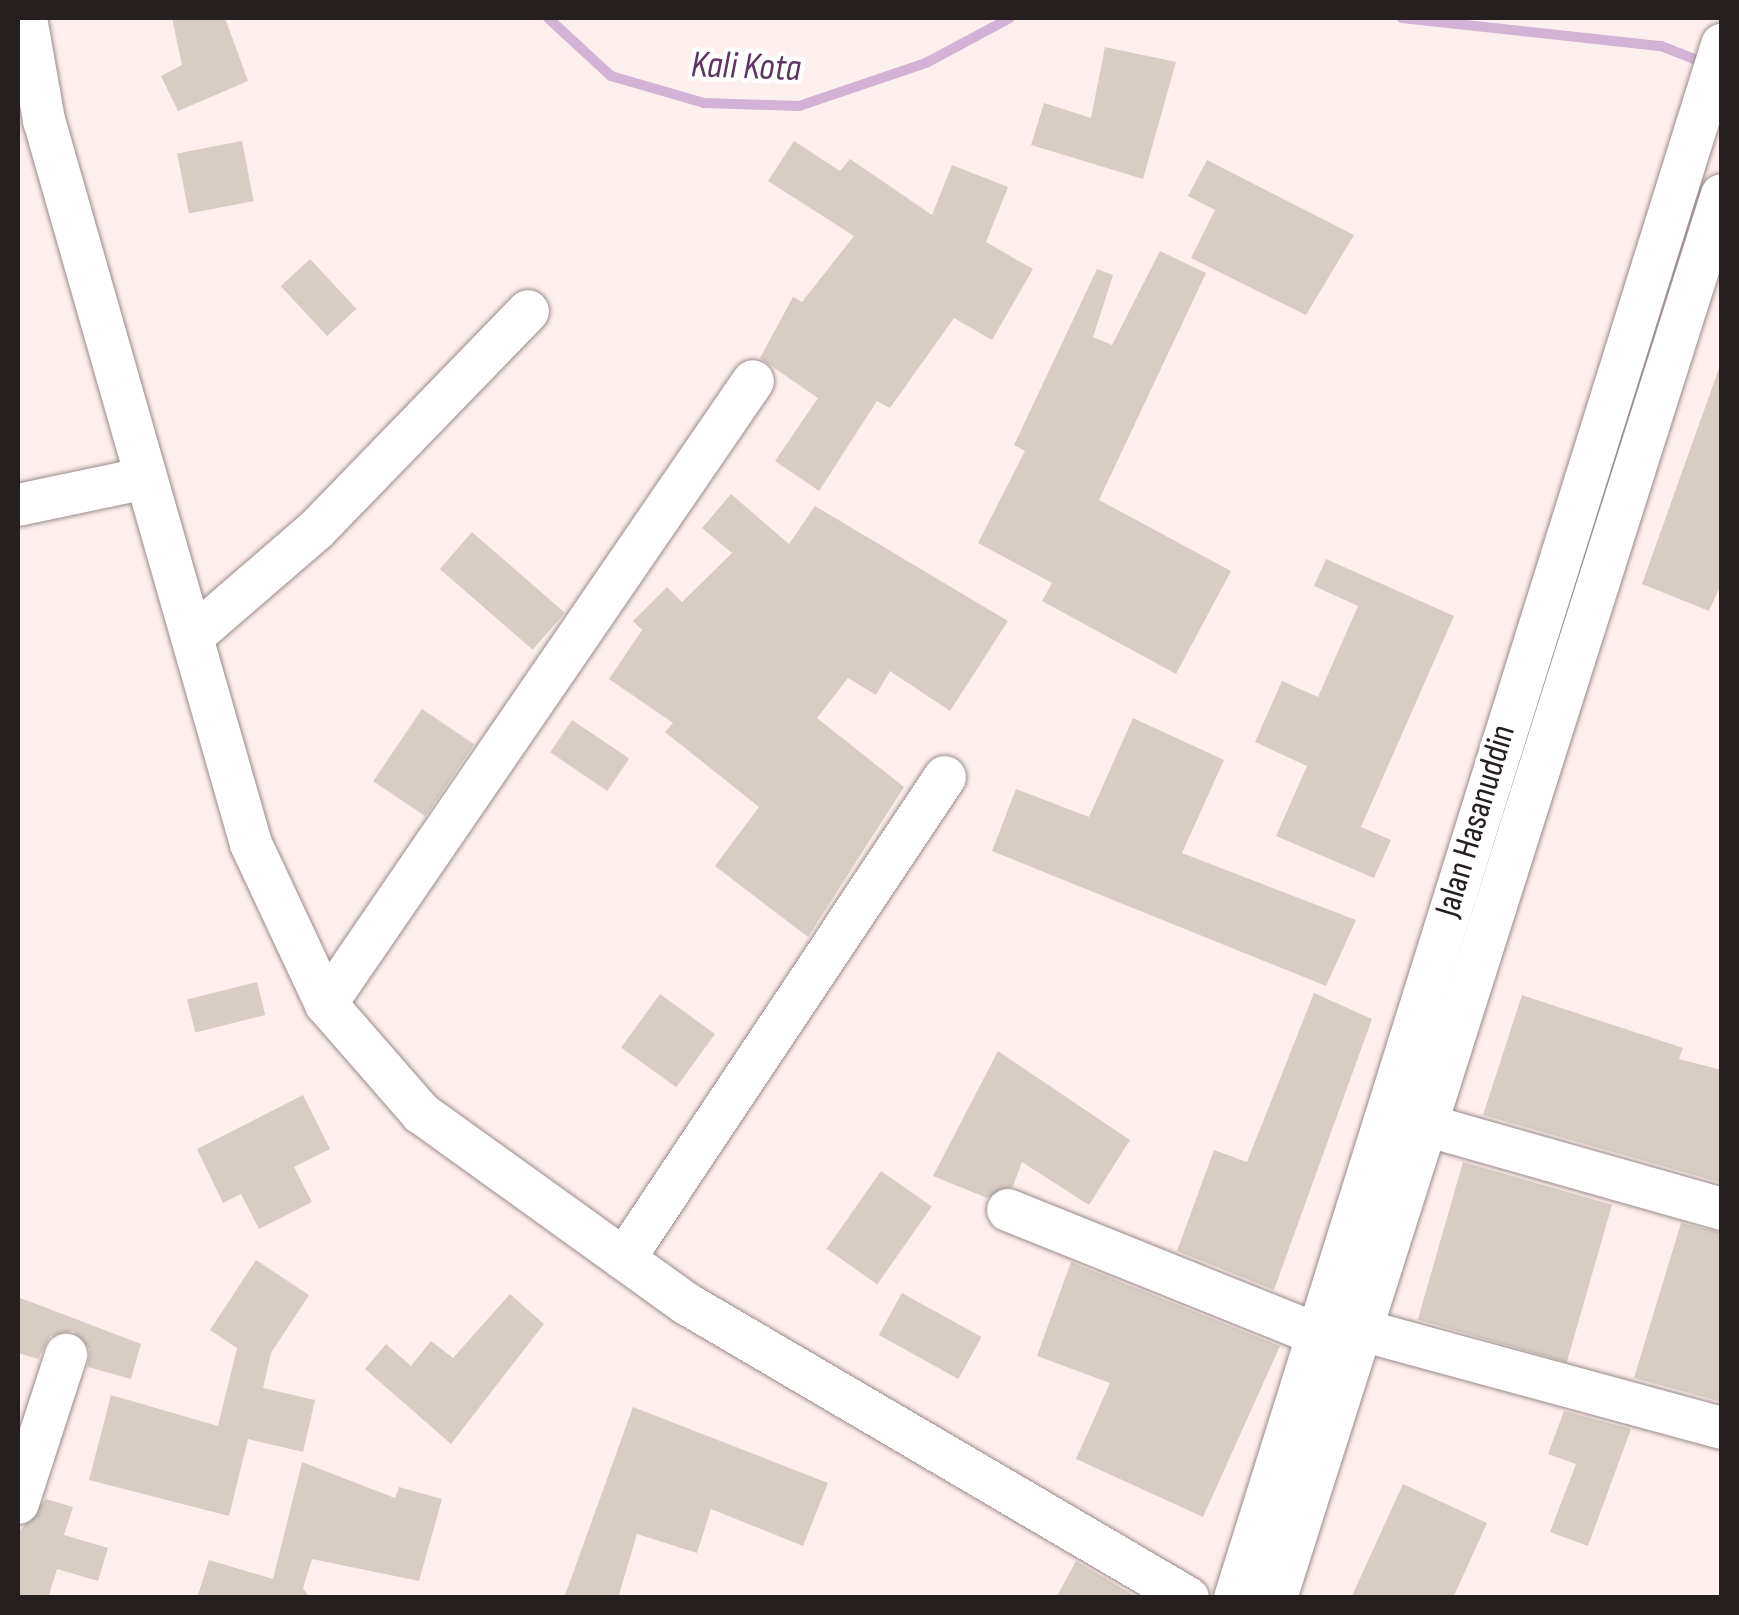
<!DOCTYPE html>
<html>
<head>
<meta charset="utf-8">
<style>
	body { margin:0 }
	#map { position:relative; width:1739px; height:1615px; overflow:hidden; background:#fdefed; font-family:"Sofia Sans Condensed",sans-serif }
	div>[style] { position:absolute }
	.stream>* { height:10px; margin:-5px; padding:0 5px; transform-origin:5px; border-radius:5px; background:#d3b2d5 }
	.building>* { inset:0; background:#d7cdc5; transform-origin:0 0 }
	.roads { filter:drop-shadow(0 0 2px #988b8a) drop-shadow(0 0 2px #988b8a) }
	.minor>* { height:42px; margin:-21px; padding:0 21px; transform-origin:21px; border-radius:21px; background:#fff }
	span { translate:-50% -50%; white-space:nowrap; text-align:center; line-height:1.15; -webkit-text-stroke:9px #fff; paint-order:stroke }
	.street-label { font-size:35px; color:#25201f }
	.water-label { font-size:38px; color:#5f3563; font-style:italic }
	.frame { position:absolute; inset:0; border:20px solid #25201f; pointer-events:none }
</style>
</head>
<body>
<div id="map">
	<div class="stream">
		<div style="left:548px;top:18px;width:86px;rotate:42.6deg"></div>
		<div style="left:611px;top:76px;width:97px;rotate:16.2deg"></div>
		<div style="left:704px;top:103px;width:95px;rotate:1.8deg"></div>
		<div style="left:799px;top:106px;width:134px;rotate:-18.7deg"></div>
		<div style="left:926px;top:63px;width:95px;rotate:-28.2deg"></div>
		<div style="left:1402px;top:18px;width:261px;rotate:6.2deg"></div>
		<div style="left:1661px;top:46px;width:49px;rotate:21.4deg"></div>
	</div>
	<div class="building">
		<div style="clip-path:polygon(172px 18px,225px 18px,248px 81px,178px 111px,161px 76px,182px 65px)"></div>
		<div style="clip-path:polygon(1105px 47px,1176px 62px,1143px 179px,1031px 145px,1044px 103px,1091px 118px)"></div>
		<div style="left:242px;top:141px;width:61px;height:66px;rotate:79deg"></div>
		<div style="clip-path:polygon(794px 141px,840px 171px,850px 159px,932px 215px,952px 165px,1008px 187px,986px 242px,1033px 269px,992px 340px,954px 318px,890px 408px,877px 401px,819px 491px,775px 461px,818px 398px,760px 358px,793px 297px,802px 302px,854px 236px,768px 181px)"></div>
		<div style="clip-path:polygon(1207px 160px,1354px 235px,1306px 315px,1191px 258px,1215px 210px,1188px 196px)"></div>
		<div style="clip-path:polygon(1160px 251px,1206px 273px,1099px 500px,1231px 571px,1176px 674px,1042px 601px,1052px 583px,978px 543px,1025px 451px,1014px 445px,1097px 269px,1113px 275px,1093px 337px,1112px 345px)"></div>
		<div style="left:310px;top:259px;width:68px;height:40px;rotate:47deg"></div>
		<div style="clip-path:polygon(1722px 360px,1722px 582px,1709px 611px,1642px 584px)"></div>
		<div style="clip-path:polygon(731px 494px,789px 544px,815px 506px,1008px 621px,950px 711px,890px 671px,876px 695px,848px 678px,817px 718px,904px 787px,808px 937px,715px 866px,759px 807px,665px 732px,673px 723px,609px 679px,642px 630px,633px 621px,667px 587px,682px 602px,732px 553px,702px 528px)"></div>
		<div style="left:472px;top:532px;width:123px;height:49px;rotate:41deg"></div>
		<div style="clip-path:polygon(1326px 559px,1454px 616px,1361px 827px,1391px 840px,1374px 878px,1276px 836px,1307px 766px,1255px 742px,1282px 681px,1318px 697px,1358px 606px,1314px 586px)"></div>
		<div style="left:422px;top:709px;width:63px;height:87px;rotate:34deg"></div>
		<div style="clip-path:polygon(1133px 718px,1224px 760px,1182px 853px,1356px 920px,1326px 986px,992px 851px,1016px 789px,1089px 817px)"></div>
		<div style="left:572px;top:720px;width:69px;height:39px;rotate:34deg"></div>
		<div style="left:257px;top:982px;width:34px;height:72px;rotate:76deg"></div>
		<div style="clip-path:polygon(1314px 993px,1372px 1019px,1274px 1290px,1177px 1251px,1214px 1150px,1247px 1162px)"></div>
		<div style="left:660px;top:994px;width:68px;height:66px;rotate:36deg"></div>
		<div style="clip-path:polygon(1522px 995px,1683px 1048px,1679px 1059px,1722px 1070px,1722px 1183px,1483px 1115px)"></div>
		<div style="clip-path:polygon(998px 1051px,1130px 1140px,1089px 1205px,1022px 1162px,1013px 1186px,987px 1198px,933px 1176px)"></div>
		<div style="clip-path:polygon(303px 1095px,330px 1149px,294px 1167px,312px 1202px,259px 1229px,241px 1194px,223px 1203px,197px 1149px)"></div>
		<div style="left:1463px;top:1162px;width:155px;height:164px;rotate:16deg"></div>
		<div style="left:881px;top:1171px;width:62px;height:95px;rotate:35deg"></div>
		<div style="clip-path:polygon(1681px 1223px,1722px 1233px,1722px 1402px,1634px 1378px)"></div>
		<div style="clip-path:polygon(256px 1260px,309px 1295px,271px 1353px,263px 1388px,315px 1400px,303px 1452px,248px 1439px,229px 1516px,89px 1480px,111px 1395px,218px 1426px,237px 1348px,210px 1330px)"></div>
		<div style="clip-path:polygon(1071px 1262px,1280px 1346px,1203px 1517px,1076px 1459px,1110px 1383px,1037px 1356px)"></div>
		<div style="left:902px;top:1293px;width:91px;height:48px;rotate:29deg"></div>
		<div style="clip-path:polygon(510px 1294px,544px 1324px,451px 1444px,365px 1369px,386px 1344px,411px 1366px,431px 1341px,453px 1358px)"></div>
		<div style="clip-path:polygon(18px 1297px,141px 1344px,131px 1379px,88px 1367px,90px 1349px,73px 1331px,50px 1336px,38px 1359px,18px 1353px)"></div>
		<div style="clip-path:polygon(633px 1407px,828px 1483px,803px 1546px,711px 1509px,697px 1553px,637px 1534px,618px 1598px,564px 1598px)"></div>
		<div style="clip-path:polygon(1564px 1411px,1631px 1429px,1588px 1546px,1550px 1532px,1576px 1464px,1548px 1454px)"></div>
		<div style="clip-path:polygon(302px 1462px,395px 1498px,399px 1487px,442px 1499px,419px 1581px,312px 1559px,303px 1588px,310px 1598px,197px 1598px,209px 1560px,273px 1579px)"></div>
		<div style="clip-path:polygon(1403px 1484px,1487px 1523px,1453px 1598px,1351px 1598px)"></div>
		<div style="clip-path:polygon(46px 1499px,73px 1507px,64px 1535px,108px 1548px,98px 1581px,57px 1569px,48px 1598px,18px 1598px,18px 1533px)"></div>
		<div style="clip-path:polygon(1076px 1561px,1138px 1598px,1056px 1598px)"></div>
	</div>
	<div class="roads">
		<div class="minor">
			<div style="left:26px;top:18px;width:104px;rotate:80deg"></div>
			<div style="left:44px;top:120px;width:753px;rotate:74.04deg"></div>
			<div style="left:251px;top:844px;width:177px;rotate:64.9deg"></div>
			<div style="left:326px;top:1004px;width:145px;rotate:48.9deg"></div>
			<div style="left:421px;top:1113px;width:327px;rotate:35.7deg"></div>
			<div style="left:687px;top:1304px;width:581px;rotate:30.41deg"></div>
			<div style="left:18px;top:505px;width:131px;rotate:-11.9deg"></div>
			<div style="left:192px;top:637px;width:162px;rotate:-40.8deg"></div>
			<div style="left:315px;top:531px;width:306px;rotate:-45.9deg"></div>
			<div style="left:326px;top:1004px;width:755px;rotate:-55.57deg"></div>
			<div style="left:1422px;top:1124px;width:312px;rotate:15.8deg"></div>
			<div style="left:1008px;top:1210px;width:332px;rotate:21.9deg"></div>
			<div style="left:624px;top:1259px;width:579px;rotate:-56.34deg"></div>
			<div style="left:1361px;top:1330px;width:374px;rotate:15.2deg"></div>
			<div style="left:18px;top:1503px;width:156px;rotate:-72deg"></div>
			<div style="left:1235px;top:1598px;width:1628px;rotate:-72.59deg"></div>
			<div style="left:1276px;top:1598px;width:1472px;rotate:-72.37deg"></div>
		</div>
	</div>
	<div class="street-label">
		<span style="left:1476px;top:821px;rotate:-73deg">Jalan Hasanuddin</span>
	</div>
	<div class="water-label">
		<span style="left:746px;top:67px;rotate:2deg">Kali Kota</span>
	</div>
	<div class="frame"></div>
</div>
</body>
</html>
